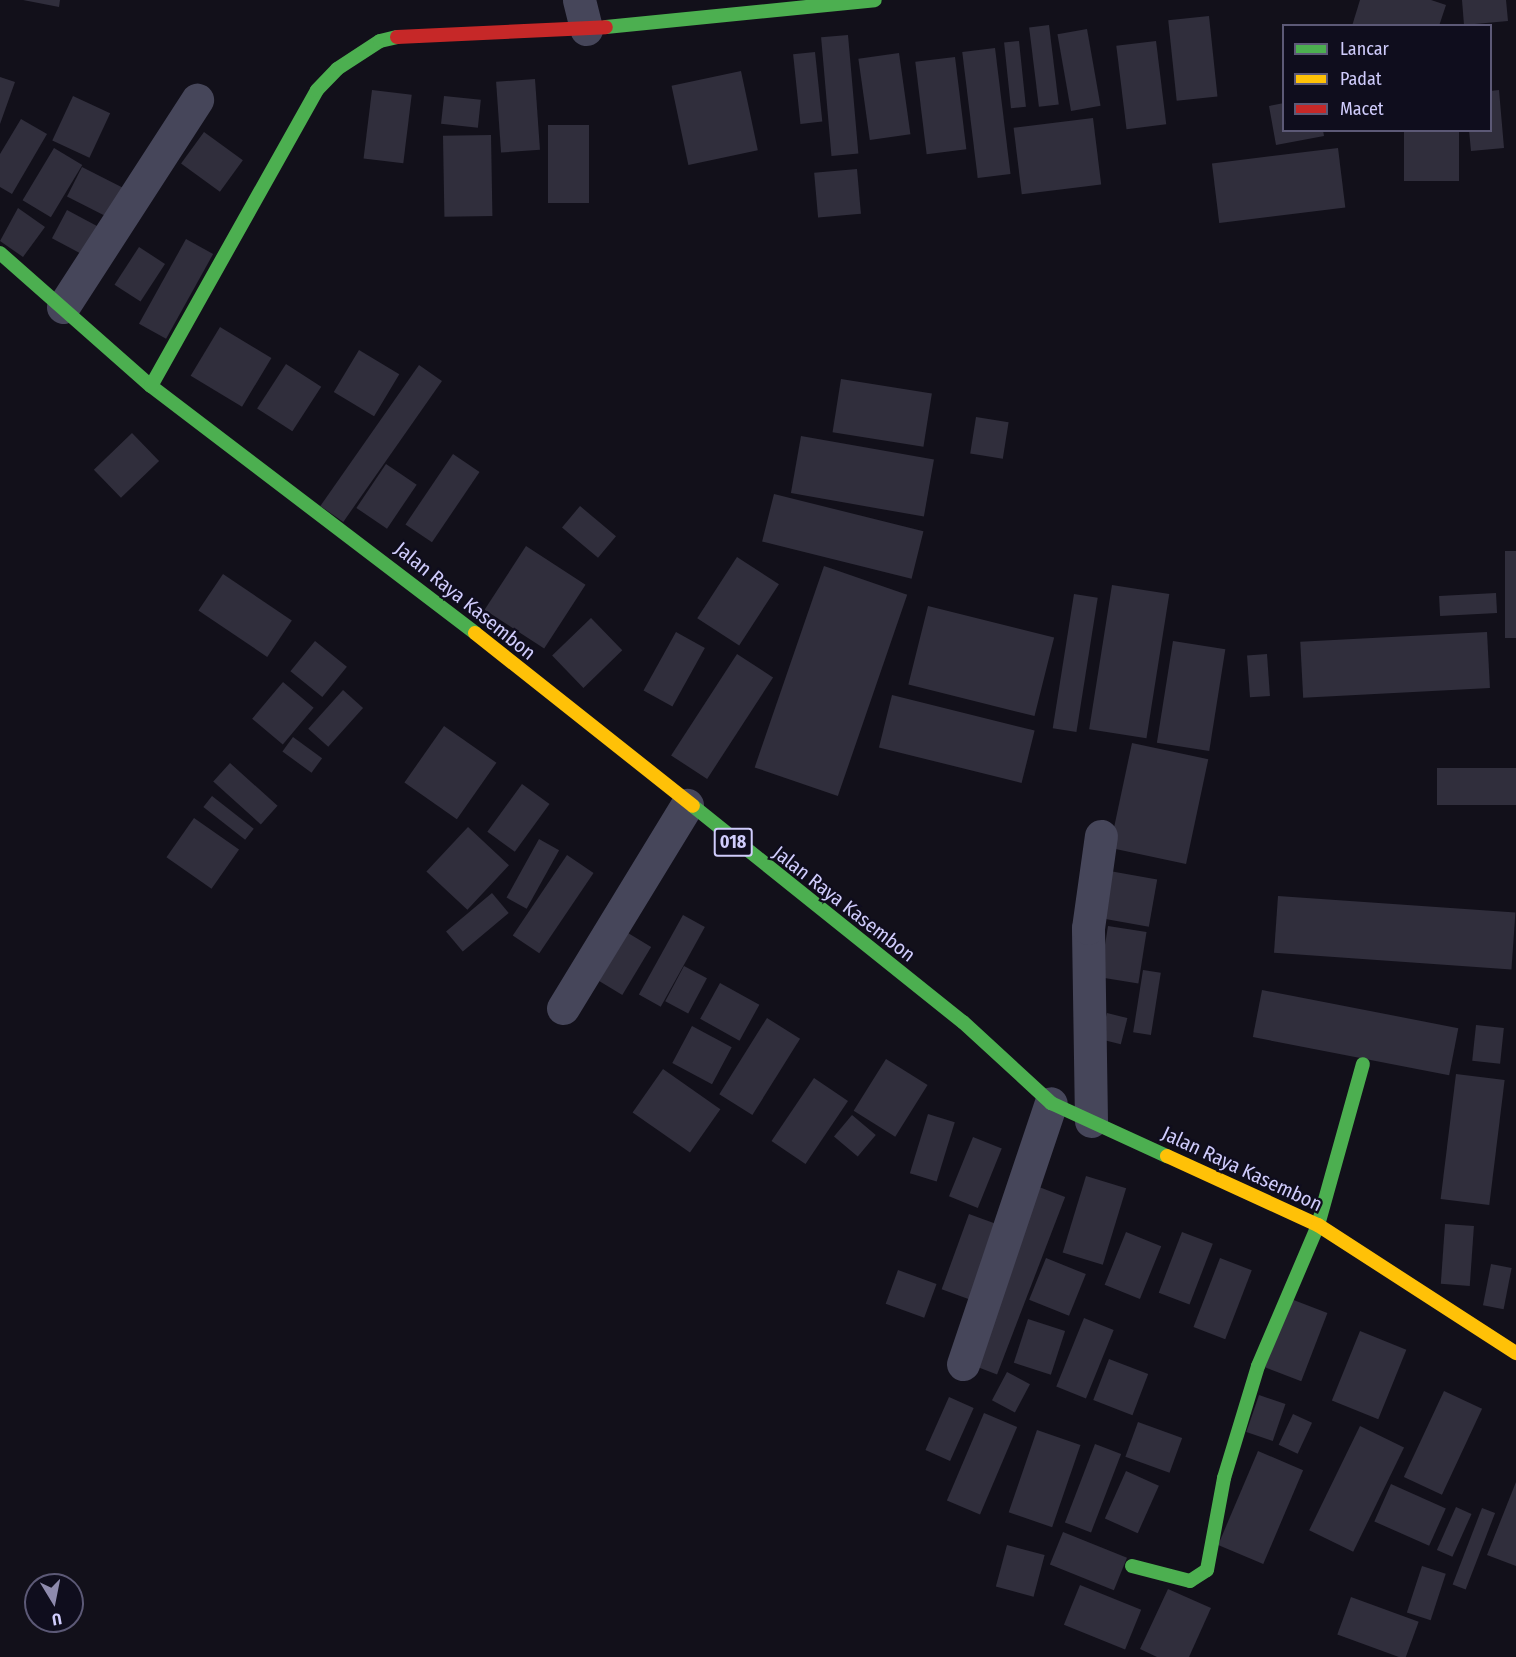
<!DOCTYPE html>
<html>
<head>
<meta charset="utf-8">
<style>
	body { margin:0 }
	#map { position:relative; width:1516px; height:1657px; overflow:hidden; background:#12101a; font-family:"Fira Sans Condensed",sans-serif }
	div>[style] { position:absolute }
	.building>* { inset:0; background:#302e3c; transform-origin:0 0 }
	.street>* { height:33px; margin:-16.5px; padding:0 16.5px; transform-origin:16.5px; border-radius:16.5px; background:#46465a }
	.fast>* { height:14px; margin:-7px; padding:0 7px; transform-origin:7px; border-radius:7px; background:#4caf50 }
	.slow>* { height:14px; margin:-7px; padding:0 7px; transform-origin:7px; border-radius:7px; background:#ffc107 }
	.jam>* { height:14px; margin:-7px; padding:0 7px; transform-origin:7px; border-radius:7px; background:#c62828 }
	span { translate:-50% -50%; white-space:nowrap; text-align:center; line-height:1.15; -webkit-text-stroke:4.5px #0f0d1d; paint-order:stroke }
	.shield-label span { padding:2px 4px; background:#0f0d1d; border:2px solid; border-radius:4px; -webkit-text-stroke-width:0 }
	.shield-label { font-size:18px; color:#d0ccfc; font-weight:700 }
	.street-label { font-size:20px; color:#d0ccfc }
	.legend { position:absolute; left:1282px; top:24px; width:210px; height:108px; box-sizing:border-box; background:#0f0d1d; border:2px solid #5c5976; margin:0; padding:8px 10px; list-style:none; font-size:18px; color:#d0ccfc }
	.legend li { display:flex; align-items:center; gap:12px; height:30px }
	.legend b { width:30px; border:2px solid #5c5976 }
	.north { position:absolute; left:24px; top:1573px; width:60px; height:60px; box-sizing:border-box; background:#0f0d1d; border:2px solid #5c5976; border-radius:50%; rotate:170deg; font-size:16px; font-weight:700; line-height:24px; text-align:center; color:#d0ccfc }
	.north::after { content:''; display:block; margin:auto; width:21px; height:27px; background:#8e8aad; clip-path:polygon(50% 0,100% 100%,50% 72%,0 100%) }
</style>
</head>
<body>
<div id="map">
	<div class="building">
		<div style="clip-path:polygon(23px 0,60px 0,59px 7px)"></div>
		<div style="clip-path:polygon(1360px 0,1431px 0,1446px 5px,1439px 26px,1352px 26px)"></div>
		<div style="clip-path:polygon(1462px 0,1506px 0,1508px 21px,1464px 25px)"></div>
		<div style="left:1209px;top:16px;width:81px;height:41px;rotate:84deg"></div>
		<div style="left:1049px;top:25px;width:80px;height:20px;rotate:83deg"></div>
		<div style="left:1087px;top:29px;width:78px;height:30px;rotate:80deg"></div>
		<div style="left:848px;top:35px;width:119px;height:27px;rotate:85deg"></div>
		<div style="left:1019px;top:41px;width:66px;height:15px;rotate:84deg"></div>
		<div style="left:1156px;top:41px;width:84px;height:40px;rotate:83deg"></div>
		<div style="left:995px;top:48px;width:127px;height:33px;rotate:83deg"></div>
		<div style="left:815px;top:52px;width:70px;height:22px;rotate:84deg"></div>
		<div style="left:899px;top:53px;width:82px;height:41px;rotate:82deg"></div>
		<div style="left:955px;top:57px;width:93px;height:40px;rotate:83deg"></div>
		<div style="left:741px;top:71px;width:81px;height:71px;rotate:78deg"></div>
		<div style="clip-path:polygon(0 77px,15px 82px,0 124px)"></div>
		<div style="left:535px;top:79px;width:71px;height:39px;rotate:86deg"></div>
		<div style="left:372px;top:90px;width:40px;height:69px;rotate:7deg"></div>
		<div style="clip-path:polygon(1499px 90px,1504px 148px,1471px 151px,1469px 130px,1490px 130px,1490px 91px)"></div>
		<div style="left:73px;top:96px;width:41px;height:49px;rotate:25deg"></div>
		<div style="left:444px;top:96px;width:37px;height:28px;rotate:6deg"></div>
		<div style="clip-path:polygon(1284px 103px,1284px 130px,1323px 130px,1324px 136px,1276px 145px,1269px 106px)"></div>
		<div style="left:1093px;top:118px;width:67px;height:80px;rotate:83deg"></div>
		<div style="clip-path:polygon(21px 119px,47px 134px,12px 194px,0 187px,0 154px)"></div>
		<div style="left:548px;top:125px;width:41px;height:78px"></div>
		<div style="left:1404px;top:130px;width:55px;height:51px"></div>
		<div style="left:204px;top:132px;width:48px;height:39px;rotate:36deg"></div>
		<div style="left:491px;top:135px;width:81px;height:48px;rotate:89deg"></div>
		<div style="left:54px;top:148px;width:33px;height:61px;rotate:31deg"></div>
		<div style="left:1338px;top:148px;width:60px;height:127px;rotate:83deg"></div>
		<div style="left:82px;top:167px;width:53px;height:33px;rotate:27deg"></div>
		<div style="left:857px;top:169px;width:45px;height:43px;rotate:85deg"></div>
		<div style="clip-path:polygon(18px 208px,45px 227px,23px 257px,0 241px)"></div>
		<div style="left:67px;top:210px;width:45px;height:32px;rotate:28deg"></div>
		<div style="left:186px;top:239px;width:31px;height:97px;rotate:29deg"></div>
		<div style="left:139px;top:247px;width:31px;height:45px;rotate:33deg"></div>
		<div style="left:220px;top:327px;width:60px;height:57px;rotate:31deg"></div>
		<div style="left:359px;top:350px;width:47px;height:49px;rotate:31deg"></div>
		<div style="left:286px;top:364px;width:42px;height:53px;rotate:33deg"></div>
		<div style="left:419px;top:365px;width:28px;height:172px;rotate:35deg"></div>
		<div style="left:841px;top:379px;width:92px;height:54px;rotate:9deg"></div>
		<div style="left:976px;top:417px;width:33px;height:37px;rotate:9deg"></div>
		<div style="left:132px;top:433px;width:39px;height:53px;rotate:46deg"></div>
		<div style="left:801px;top:436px;width:135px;height:58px;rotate:10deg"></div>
		<div style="left:453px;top:454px;width:32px;height:85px;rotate:34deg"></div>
		<div style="left:386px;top:464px;width:37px;height:53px;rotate:34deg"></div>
		<div style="left:774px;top:494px;width:154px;height:49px;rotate:14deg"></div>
		<div style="left:580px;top:506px;width:47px;height:28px;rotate:40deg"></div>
		<div style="left:526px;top:546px;width:71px;height:76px;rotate:33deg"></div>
		<div style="left:1505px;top:551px;width:11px;height:87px"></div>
		<div style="left:737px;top:557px;width:50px;height:73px;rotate:33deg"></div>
		<div style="left:824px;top:566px;width:88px;height:213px;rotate:19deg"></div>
		<div style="left:223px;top:574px;width:83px;height:44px;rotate:34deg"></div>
		<div style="left:1112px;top:585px;width:58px;height:146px;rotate:9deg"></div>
		<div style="left:1496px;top:593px;width:20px;height:57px;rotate:87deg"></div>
		<div style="left:1074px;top:594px;width:24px;height:136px;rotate:9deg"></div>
		<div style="left:928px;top:606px;width:130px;height:81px;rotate:14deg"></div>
		<div style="left:591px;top:618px;width:45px;height:54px;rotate:46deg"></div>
		<div style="left:676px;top:632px;width:33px;height:67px;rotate:29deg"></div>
		<div style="left:1487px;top:632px;width:56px;height:187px;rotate:87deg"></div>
		<div style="left:315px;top:641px;width:41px;height:39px;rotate:39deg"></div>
		<div style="left:1173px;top:641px;width:53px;height:103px;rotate:9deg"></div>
		<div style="left:737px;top:654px;width:43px;height:121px;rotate:33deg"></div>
		<div style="left:1267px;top:654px;width:42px;height:20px;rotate:86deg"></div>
		<div style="left:283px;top:682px;width:40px;height:48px;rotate:40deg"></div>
		<div style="left:343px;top:690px;width:27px;height:52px;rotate:42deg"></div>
		<div style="left:892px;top:695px;width:147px;height:54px;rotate:14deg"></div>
		<div style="left:444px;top:726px;width:64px;height:69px;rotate:35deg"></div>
		<div style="left:293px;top:737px;width:36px;height:18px;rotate:36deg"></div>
		<div style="left:1132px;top:743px;width:78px;height:107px;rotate:12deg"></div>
		<div style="left:230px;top:763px;width:64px;height:25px;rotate:42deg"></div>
		<div style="left:1516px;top:768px;width:37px;height:79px;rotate:90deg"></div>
		<div style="left:522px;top:784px;width:34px;height:59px;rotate:36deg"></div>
		<div style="left:212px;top:796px;width:53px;height:14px;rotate:38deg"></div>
		<div style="left:194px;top:818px;width:55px;height:48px;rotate:35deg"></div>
		<div style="left:468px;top:827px;width:56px;height:61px;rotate:43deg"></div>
		<div style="left:539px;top:839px;width:23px;height:67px;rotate:29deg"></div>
		<div style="left:567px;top:855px;width:32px;height:97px;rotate:34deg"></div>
		<div style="left:1104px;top:870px;width:54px;height:48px;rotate:10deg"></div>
		<div style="left:492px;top:893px;width:26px;height:60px;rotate:50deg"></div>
		<div style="left:1278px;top:896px;width:238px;height:57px;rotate:4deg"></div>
		<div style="left:683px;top:915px;width:25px;height:91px;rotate:29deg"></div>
		<div style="left:1108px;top:926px;width:39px;height:52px;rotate:9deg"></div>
		<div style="left:628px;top:933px;width:27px;height:56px;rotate:31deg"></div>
		<div style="left:684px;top:966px;width:26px;height:40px;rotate:28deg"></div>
		<div style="left:1143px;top:970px;width:18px;height:63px;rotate:9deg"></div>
		<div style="left:720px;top:983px;width:45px;height:41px;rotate:29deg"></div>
		<div style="left:1262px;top:990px;width:200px;height:48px;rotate:11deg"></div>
		<div style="left:1107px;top:1013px;width:21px;height:27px;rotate:14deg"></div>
		<div style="left:767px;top:1018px;width:39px;height:90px;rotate:32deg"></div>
		<div style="left:1476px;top:1025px;width:28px;height:36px;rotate:6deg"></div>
		<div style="left:692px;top:1026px;width:45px;height:42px;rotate:28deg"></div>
		<div style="left:886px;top:1059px;width:49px;height:61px;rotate:32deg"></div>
		<div style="left:663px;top:1069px;width:70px;height:53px;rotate:35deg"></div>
		<div style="left:1456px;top:1074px;width:49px;height:126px;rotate:7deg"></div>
		<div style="left:814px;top:1078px;width:41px;height:76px;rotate:34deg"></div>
		<div style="left:928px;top:1114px;width:28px;height:62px;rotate:17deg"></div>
		<div style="left:852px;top:1115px;width:31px;height:28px;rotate:40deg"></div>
		<div style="left:973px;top:1137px;width:31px;height:64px;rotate:22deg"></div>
		<div style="left:1086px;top:1176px;width:42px;height:80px;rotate:17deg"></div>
		<div style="left:1039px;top:1187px;width:28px;height:190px;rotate:21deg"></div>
		<div style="left:969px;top:1214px;width:35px;height:80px;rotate:20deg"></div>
		<div style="left:1445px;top:1224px;width:29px;height:60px;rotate:4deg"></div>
		<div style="left:1126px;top:1232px;width:38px;height:57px;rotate:22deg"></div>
		<div style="left:1182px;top:1232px;width:33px;height:65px;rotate:21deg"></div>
		<div style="left:1046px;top:1258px;width:43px;height:45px;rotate:22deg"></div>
		<div style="left:1220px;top:1258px;width:34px;height:74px;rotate:21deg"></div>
		<div style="left:1491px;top:1264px;width:21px;height:42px;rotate:11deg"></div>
		<div style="left:898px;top:1270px;width:41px;height:36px;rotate:20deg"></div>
		<div style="left:1291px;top:1299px;width:39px;height:73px;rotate:21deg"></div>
		<div style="left:1084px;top:1318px;width:32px;height:74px;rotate:22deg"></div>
		<div style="left:1028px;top:1319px;width:39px;height:46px;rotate:18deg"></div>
		<div style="left:1360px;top:1331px;width:50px;height:75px;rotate:22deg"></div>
		<div style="left:1109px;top:1359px;width:42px;height:44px;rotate:21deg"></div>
		<div style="left:1007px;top:1372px;width:26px;height:32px;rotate:28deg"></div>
		<div style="left:1444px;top:1391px;width:42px;height:95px;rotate:25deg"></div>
		<div style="left:1259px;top:1395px;width:28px;height:39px;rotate:19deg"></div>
		<div style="left:949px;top:1397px;width:27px;height:58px;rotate:24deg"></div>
		<div style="left:984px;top:1413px;width:36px;height:95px;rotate:23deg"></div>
		<div style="left:1293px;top:1414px;width:21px;height:34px;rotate:25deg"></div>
		<div style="left:1138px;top:1422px;width:47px;height:37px;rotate:20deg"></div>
		<div style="left:1360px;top:1426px;width:49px;height:116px;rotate:26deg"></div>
		<div style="left:1037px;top:1430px;width:46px;height:87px;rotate:19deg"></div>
		<div style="left:1095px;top:1444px;width:28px;height:84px;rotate:21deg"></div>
		<div style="left:1258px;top:1451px;width:49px;height:102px;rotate:23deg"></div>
		<div style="left:1126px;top:1471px;width:36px;height:52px;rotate:24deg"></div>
		<div style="clip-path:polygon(1516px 1482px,1516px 1566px,1487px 1555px)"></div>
		<div style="left:1391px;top:1484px;width:60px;height:41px;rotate:24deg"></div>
		<div style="left:1456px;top:1507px;width:17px;height:47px;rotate:24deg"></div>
		<div style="left:1482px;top:1508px;width:14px;height:82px;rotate:21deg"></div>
		<div style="left:1063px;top:1532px;width:69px;height:35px;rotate:22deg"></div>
		<div style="left:1007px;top:1545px;width:39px;height:43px;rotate:15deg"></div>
		<div style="left:1422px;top:1566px;width:25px;height:49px;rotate:18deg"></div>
		<div style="left:1080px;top:1585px;width:66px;height:43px;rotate:22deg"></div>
		<div style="clip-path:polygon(1168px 1589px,1211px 1608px,1189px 1657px,1157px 1657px,1140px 1649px)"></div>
		<div style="left:1351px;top:1597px;width:72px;height:40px;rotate:20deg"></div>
	</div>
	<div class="street">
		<div style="left:579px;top:0;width:30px;rotate:76deg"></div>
		<div style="left:63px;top:307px;width:247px;rotate:-57.1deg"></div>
		<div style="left:563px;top:1008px;width:238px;rotate:-58.6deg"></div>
		<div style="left:1091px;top:1121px;width:193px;rotate:-90.9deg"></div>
		<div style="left:1088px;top:928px;width:93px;rotate:-82deg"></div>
		<div style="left:963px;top:1364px;width:275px;rotate:-71.4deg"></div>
	</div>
	<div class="fast">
		<div style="left:606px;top:27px;width:270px;rotate:-5.7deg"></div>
		<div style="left:0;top:253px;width:201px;rotate:41.4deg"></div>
		<div style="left:151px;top:386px;width:407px;rotate:37.3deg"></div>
		<div style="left:151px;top:386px;width:339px;rotate:-60.7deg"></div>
		<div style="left:317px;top:90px;width:29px;rotate:-46deg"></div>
		<div style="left:337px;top:69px;width:51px;rotate:-33.1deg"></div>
		<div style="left:380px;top:41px;width:17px;rotate:-13deg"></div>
		<div style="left:693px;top:806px;width:346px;rotate:38.7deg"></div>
		<div style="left:963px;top:1022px;width:120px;rotate:42.6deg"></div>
		<div style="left:1051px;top:1103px;width:128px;rotate:24.6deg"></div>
		<div style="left:1132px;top:1566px;width:60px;rotate:14.5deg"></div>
		<div style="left:1190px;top:1581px;width:20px;rotate:-33deg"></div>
		<div style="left:1207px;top:1570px;width:94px;rotate:-79.5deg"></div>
		<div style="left:1224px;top:1478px;width:117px;rotate:-73.1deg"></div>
		<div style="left:1258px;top:1366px;width:153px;rotate:-66.9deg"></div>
		<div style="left:1318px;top:1225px;width:167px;rotate:-74.4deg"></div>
	</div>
	<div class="slow">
		<div style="left:475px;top:633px;width:278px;rotate:38.4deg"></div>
		<div style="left:1167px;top:1156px;width:166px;rotate:24.6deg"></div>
		<div style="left:1318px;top:1225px;width:236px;rotate:32.9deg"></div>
	</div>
	<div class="jam">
		<div style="left:397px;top:37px;width:209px;rotate:-2.7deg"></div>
	</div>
	<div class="shield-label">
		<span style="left:733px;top:842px">018</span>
	</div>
	<div class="street-label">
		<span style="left:465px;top:601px;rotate:39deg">Jalan Raya Kasembon</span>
		<span style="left:844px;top:904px;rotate:38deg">Jalan Raya Kasembon</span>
		<span style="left:1242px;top:1169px;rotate:25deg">Jalan Raya Kasembon</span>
	</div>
	<ul class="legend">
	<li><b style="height:8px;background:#4caf50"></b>Lancar</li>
	<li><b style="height:8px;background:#ffc107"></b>Padat</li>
	<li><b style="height:8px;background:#c62828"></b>Macet</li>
	</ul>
	<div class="north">U</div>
</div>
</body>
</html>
